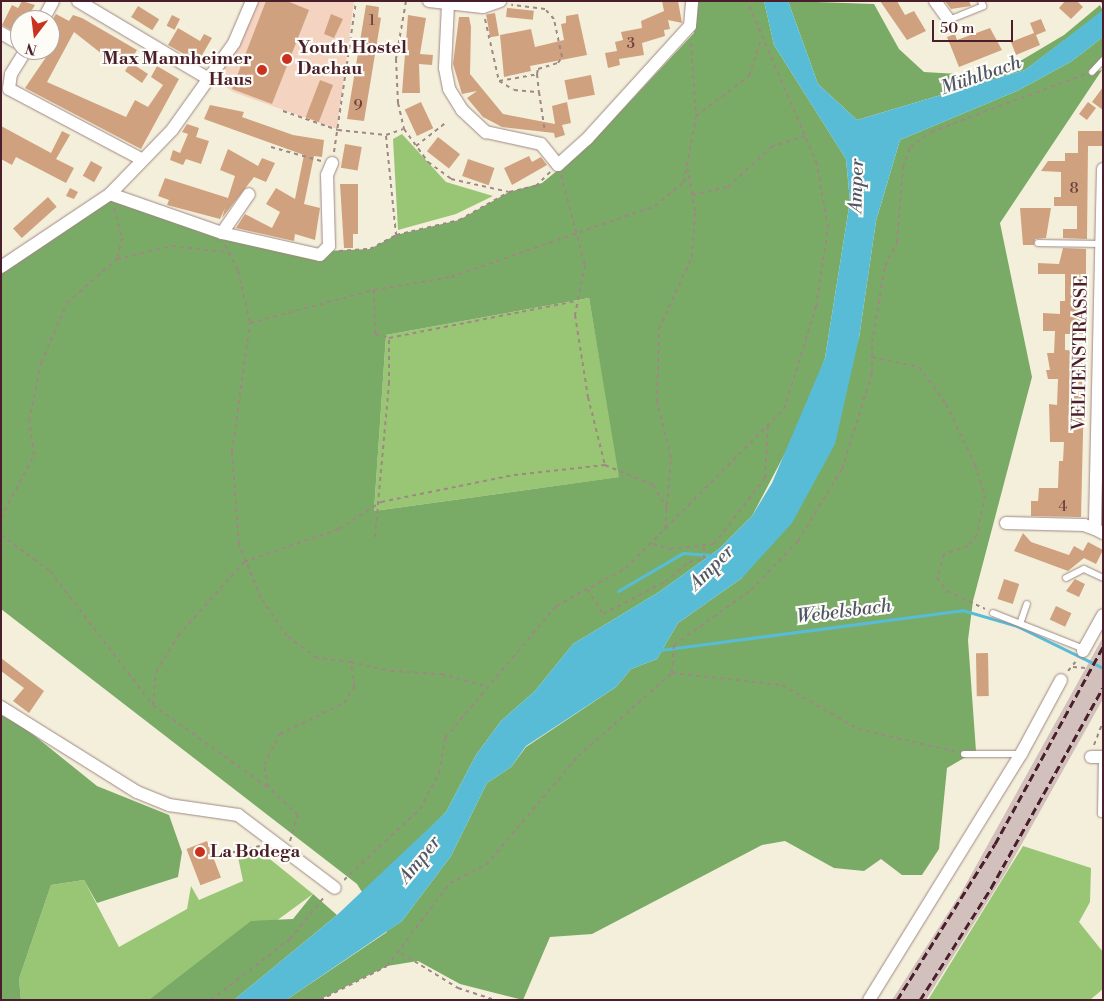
<!DOCTYPE html>
<html>
<head>
<meta charset="utf-8">
<style>
	body { margin:0 }
	#map { position:relative; width:1104px; height:1001px; overflow:hidden; background:#f4efdb; font-family:"Libre Bodoni",serif }
	div>[style] { position:absolute }
	.built>* { inset:0; background:#f5d3c1 }
	.industrial>* { inset:0; background:#d1c0bc }
	.green>* { inset:0; background:#99c674 }
	.forest>* { inset:0; background:#7aab66 }
	.water>* { inset:0; background:#58bcd6 }
	.stream>* { height:3px; margin:-1.5px; padding:0 1.5px; transform-origin:1.5px; border-radius:1.5px; background:#58bcd6 }
	.building>* { inset:0; background:#d0a17e; transform-origin:0 0 }
	.path>* { height:2px; margin-top:-1px; transform-origin:0; background:repeating-linear-gradient(90deg,#9f8783 0 4px,transparent 0 8px) }
	.roads { filter:drop-shadow(0 0 1px #9f8783) drop-shadow(0 0 1px #9f8783) }
	.lane>* { height:6px; margin:-3px; padding:0 3px; transform-origin:3px; border-radius:3px; background:#fff }
	.street>* { height:12px; margin:-6px; padding:0 6px; transform-origin:6px; border-radius:6px; background:#fff }
	.rail>* { height:3px; margin-top:-1.5px; transform-origin:0; background:repeating-linear-gradient(90deg,#4a1f2b 0 8px,transparent 0 12px) }
	.dots>* { width:14px; height:14px; translate:-50% -50%; box-sizing:border-box; border:2px solid #fdfcf7; border-radius:50% }
	span { translate:-50% -50%; white-space:nowrap; text-align:center; line-height:1.15; -webkit-text-stroke:4.5px #fdfcf7; paint-order:stroke }
	.number-label { font-size:15px; color:#6c4040 }
	.number-label span { -webkit-text-stroke-width:0 }
	.poi-label { font-size:18px; color:#4a1f2b; font-weight:700 }
	.left { translate:0 -50%; text-align:left }
	.right { translate:-100% -50%; text-align:right }
	.street-label { font-size:18px; color:#4a1f2b }
	.water-label { font-size:19px; color:#4f5667; font-style:italic }
	.frame { position:absolute; inset:0; border:2px solid #4a1f2b; pointer-events:none }
	.north { position:absolute; left:10px; top:10px; width:50px; height:50px; box-sizing:border-box; background:#fdfcf7; border:1px solid #b5a4a5; border-radius:50%; rotate:195deg; font-size:14px; font-weight:700; line-height:20px; text-align:center; color:#4a1f2b }
	.north::after { content:''; display:block; margin:auto; width:18px; height:22px; background:#c8321e; clip-path:polygon(50% 0,100% 100%,50% 72%,0 100%) }
	.scale { position:absolute; left:932px; top:20px; width:81px; height:22px; box-sizing:border-box; border:2px solid #4a1f2b; border-top:0; padding-left:6px; font-size:15px; line-height:18px; white-space:nowrap; color:#4a1f2b; -webkit-text-stroke:4px #fdfcf7; paint-order:stroke }
</style>
</head>
<body>
<div id="map">
	<div class="built">
		<div style="clip-path:polygon(256px 1px,354px 1px,337px 129px,233px 92px,216px 80px)"></div>
	</div>
	<div class="industrial">
		<div style="clip-path:polygon(1103px 637px,1103px 699px,1006px 872px,926px 1000px,892px 1000px,961px 893px)"></div>
	</div>
	<div class="green">
		<div style="clip-path:polygon(402px 134px,446px 182px,493px 196px,456px 214px,398px 230px,393px 139px)"></div>
		<div style="clip-path:polygon(589px 298px,620px 477px,374px 511px,386px 335px)"></div>
		<div style="clip-path:polygon(1023px 846px,1091px 868px,1090px 902px,1079px 922px,1103px 952px,1103px 989px,1090px 1000px,928px 1000px)"></div>
		<div style="clip-path:polygon(260px 851px,313px 894px,168px 1000px,21px 1000px,19px 979px,51px 885px,84px 880px,119px 947px,187px 909px,191px 886px,199px 900px,243px 881px,238px 857px)"></div>
	</div>
	<div class="forest">
		<div style="clip-path:polygon(evenodd,697px 1px,764px 1px,774px 45px,846px 159px,850px 201px,825px 358px,802px 421px,752px 516px,719px 549px,659px 592px,573px 644px,535px 691px,501px 721px,476px 755px,446px 812px,405px 853px,387px 931px,402px 921px,451px 856px,487px 783px,511px 767px,526px 747px,616px 687px,631px 669px,657px 659px,678px 623px,742px 578px,859px 338px,876px 221px,900px 140px,1019px 90px,1072px 61px,1103px 37px,1103px 59px,1093px 72px,1102px 70px,1000px 223px,1032px 377px,973px 601px,968px 640px,976px 751px,947px 768px,939px 849px,922px 875px,902px 875px,881px 859px,864px 871px,834px 868px,785px 841px,762px 845px,592px 934px,550px 937px,523px 1000px,460px 984px,418px 961px,387px 966px,319px 1000px,286px 1000px,387px 932px,357px 884px,1px 609px,1px 267px,110px 194px,222px 233px,326px 251px,370px 249px,396px 235px,459px 220px,509px 192px,542px 183px,591px 143px,694px 33px,697px 1px,589px 298px,619px 477px,374px 511px,386px 335px,589px 298px)"></div>
		<div style="clip-path:polygon(788px 1px,874px 4px,899px 49px,924px 72px,958px 74px,1000px 73px,1064px 35px,1100px 5px,1103px 11px,1025px 70px,857px 120px,818px 84px)"></div>
		<div style="clip-path:polygon(1px 715px,20px 724px,97px 786px,169px 815px,182px 852px,178px 877px,97px 903px,84px 880px,51px 885px,19px 979px,21px 1000px,1px 1000px)"></div>
		<div style="clip-path:polygon(313px 894px,337px 915px,234px 1000px,149px 1000px,251px 921px,293px 919px)"></div>
	</div>
	<div class="water">
		<div style="clip-path:polygon(764px 1px,788px 1px,818px 84px,857px 120px,1025px 70px,1103px 10px,1103px 37px,1072px 61px,1019px 90px,900px 140px,876px 221px,859px 338px,835px 444px,792px 523px,742px 578px,678px 623px,657px 659px,631px 669px,616px 687px,526px 746px,511px 767px,487px 783px,451px 856px,402px 921px,286px 1000px,234px 1000px,337px 915px,446px 812px,476px 755px,501px 721px,535px 691px,573px 644px,659px 592px,719px 549px,752px 516px,772px 483px,825px 358px,850px 201px,846px 159px,774px 45px)"></div>
	</div>
	<div class="stream">
		<div style="left:618px;top:591px;width:75px;rotate:-30.3deg"></div>
		<div style="left:683px;top:553px;width:31px;rotate:4deg"></div>
		<div style="left:660px;top:650px;width:305px;rotate:-7.5deg"></div>
		<div style="left:962px;top:610px;width:57px;rotate:16.2deg"></div>
		<div style="left:1017px;top:626px;width:96px;rotate:26deg"></div>
	</div>
	<div class="building">
		<div style="clip-path:polygon(22px 1px,35px 5px,26px 20px,20px 20px,20px 35px,2px 25px,12px 5px,18px 8px)"></div>
		<div style="clip-path:polygon(266px 1px,287px 1px,309px 10px,272px 104px,232px 89px)"></div>
		<div style="clip-path:polygon(662px 1px,678px 1px,682px 23px,668px 20px,670px 29px,664px 30px,665px 36px,642px 43px,644px 55px,619px 59px,620px 65px,608px 68px,605px 53px,617px 51px,615px 42px,623px 40px,621px 32px,642px 28px,641px 21px,664px 11px)"></div>
		<div style="clip-path:polygon(880px 1px,897px 1px,905px 15px,914px 11px,926px 31px,907px 40px)"></div>
		<div style="clip-path:polygon(945px 1px,969px 1px,971px 6px,951px 9px)"></div>
		<div style="clip-path:polygon(1065px 1px,1077px 1px,1083px 7px,1071px 19px,1059px 8px)"></div>
		<div style="clip-path:polygon(366px 5px,379px 7px,378px 17px,381px 18px,364px 121px,347px 119px)"></div>
		<div style="left:138px;top:6px;width:25px;height:13px;rotate:32deg"></div>
		<div style="left:507px;top:8px;width:27px;height:9px;rotate:6deg"></div>
		<div style="left:495px;top:13px;width:23px;height:9px;rotate:80deg"></div>
		<div style="clip-path:polygon(56px 14px,69px 21px,73px 15px,82px 18px,137px 50px,130px 62px,148px 74px,142px 83px,125px 71px,130px 63px,105px 48px,102px 54px,74px 32px,47px 82px,126px 117px,135px 100px,148px 107px,163px 85px,151px 77px,157px 66px,179px 79px,141px 149px,25px 88px,55px 44px,50px 41px,50px 24px)"></div>
		<div style="clip-path:polygon(331px 14px,343px 19px,334px 38px,324px 34px)"></div>
		<div style="clip-path:polygon(578px 14px,587px 55px,530px 66px,531px 71px,504px 77px,500px 35px,531px 29px,535px 47px,564px 40px,561px 24px,566px 23px,566px 16px)"></div>
		<div style="left:172px;top:15px;width:9px;height:12px;rotate:27deg"></div>
		<div style="clip-path:polygon(408px 15px,426px 18px,420px 54px,433px 55px,432px 65px,419px 64px,420px 93px,402px 93px)"></div>
		<div style="clip-path:polygon(459px 17px,469px 17px,471px 27px,470px 74px,503px 114px,555px 124px,552px 106px,567px 102px,571px 123px,562px 125px,565px 135px,555px 138px,554px 133px,502px 127px,483px 117px,467px 98px,477px 91px,462px 94px,453px 64px)"></div>
		<div style="clip-path:polygon(1041px 19px,1046px 31px,1036px 35px,1040px 45px,1016px 55px,1011px 42px,1034px 33px,1030px 23px)"></div>
		<div style="clip-path:polygon(178px 28px,200px 41px,204px 34px,212px 38px,198px 62px,168px 45px)"></div>
		<div style="clip-path:polygon(990px 28px,1002px 50px,959px 67px,947px 37px,955px 34px,957px 40px)"></div>
		<div style="left:591px;top:75px;width:20px;height:27px;rotate:79deg"></div>
		<div style="left:320px;top:80px;width:14px;height:40px;rotate:21deg"></div>
		<div style="clip-path:polygon(1103px 87px,1103px 110px,1092px 102px)"></div>
		<div style="left:421px;top:102px;width:29px;height:18px;rotate:65deg"></div>
		<div style="left:1088px;top:102px;width:10px;height:15px;rotate:37deg"></div>
		<div style="clip-path:polygon(210px 105px,244px 112px,242px 117px,293px 135px,324px 140px,322px 157px,314px 156px,304px 204px,320px 208px,315px 240px,295px 234px,294px 241px,236px 228px,245px 214px,272px 228px,280px 212px,266px 204px,276px 188px,295px 199px,304px 155px,204px 119px)"></div>
		<div style="clip-path:polygon(187px 124px,199px 128px,196px 137px,209px 141px,201px 164px,186px 159px,183px 165px,170px 160px,173px 150px,180px 153px,188px 134px,182px 132px)"></div>
		<div style="clip-path:polygon(1px 126px,51px 153px,62px 131px,70px 135px,56px 159px,74px 168px,66px 183px,16px 157px,12px 165px,1px 159px)"></div>
		<div style="clip-path:polygon(1078px 131px,1102px 131px,1102px 146px,1088px 146px,1087px 239px,1063px 238px,1063px 229px,1077px 229px,1077px 206px,1054px 206px,1054px 197px,1061px 197px,1061px 172px,1041px 171px,1048px 161px,1065px 161px,1065px 153px,1078px 153px)"></div>
		<div style="left:438px;top:137px;width:28px;height:18px;rotate:38deg"></div>
		<div style="left:345px;top:144px;width:17px;height:24px;rotate:10deg"></div>
		<div style="clip-path:polygon(228px 149px,258px 166px,262px 158px,275px 163px,266px 182px,254px 177px,222px 218px,225px 208px,220px 219px,167px 205px,169px 200px,158px 196px,165px 178px,228px 198px,235px 176px,220px 170px)"></div>
		<div style="clip-path:polygon(529px 156px,532px 162px,541px 157px,547px 165px,512px 185px,504px 168px)"></div>
		<div style="left:468px;top:159px;width:28px;height:18px;rotate:19deg"></div>
		<div style="left:91px;top:161px;width:13px;height:17px;rotate:29deg"></div>
		<div style="clip-path:polygon(340px 184px,358px 184px,358px 234px,353px 234px,353px 248px,344px 248px)"></div>
		<div style="clip-path:polygon(70px 188px,78px 192px,74px 199px,66px 196px)"></div>
		<div style="left:48px;top:197px;width:13px;height:47px;rotate:48deg"></div>
		<div style="clip-path:polygon(1020px 208px,1051px 208px,1046px 238px,1035px 239px,1034px 245px,1023px 245px)"></div>
		<div style="clip-path:polygon(1063px 248px,1086px 249px,1086px 334px,1065px 334px,1065px 350px,1085px 351px,1081px 517px,1031px 516px,1031px 501px,1038px 501px,1039px 488px,1058px 488px,1059px 461px,1063px 461px,1064px 442px,1050px 442px,1049px 404px,1057px 405px,1058px 379px,1048px 379px,1046px 370px,1050px 370px,1047px 353px,1054px 353px,1055px 331px,1043px 331px,1043px 313px,1060px 314px,1060px 301px,1065px 301px,1065px 274px,1038px 274px,1038px 263px,1059px 264px)"></div>
		<div style="clip-path:polygon(1023px 533px,1031px 542px,1069px 555px,1074px 546px,1083px 551px,1088px 542px,1103px 550px,1096px 564px,1084px 558px,1068px 571px,1014px 551px)"></div>
		<div style="left:1004px;top:579px;width:16px;height:21px;rotate:18deg"></div>
		<div style="clip-path:polygon(1075px 579px,1085px 584px,1079px 597px,1066px 591px)"></div>
		<div style="left:1056px;top:606px;width:17px;height:15px;rotate:25deg"></div>
		<div style="left:988px;top:653px;width:43px;height:12px;rotate:89deg"></div>
		<div style="clip-path:polygon(1px 658px,44px 691px,29px 713px,13px 701px,24px 688px,1px 671px)"></div>
		<div style="left:207px;top:841px;width:39px;height:22px;rotate:69deg"></div>
	</div>
	<div class="path">
		<div style="left:406px;top:1px;width:59px;rotate:99.8deg"></div>
		<div style="left:396px;top:59px;width:44px;rotate:87.4deg"></div>
		<div style="left:398px;top:103px;width:27px;rotate:77deg"></div>
		<div style="left:404px;top:129px;width:41px;rotate:54deg"></div>
		<div style="left:428px;top:162px;width:29px;rotate:36deg"></div>
		<div style="left:451px;top:179px;width:59px;rotate:12.6deg"></div>
		<div style="left:509px;top:192px;width:28px;rotate:-13deg"></div>
		<div style="left:536px;top:186px;width:20px;rotate:-45deg"></div>
		<div style="left:1101px;top:1px;width:3px;rotate:45deg"></div>
		<div style="left:485px;top:19px;width:64px;rotate:77.3deg"></div>
		<div style="left:499px;top:81px;width:39px;rotate:-10deg"></div>
		<div style="left:537px;top:74px;width:5px;rotate:-79deg"></div>
		<div style="left:538px;top:69px;width:21px;rotate:-17deg"></div>
		<div style="left:558px;top:63px;width:7px;rotate:-56deg"></div>
		<div style="left:562px;top:57px;width:39px;rotate:-102deg"></div>
		<div style="left:554px;top:19px;width:13px;rotate:-132deg"></div>
		<div style="left:545px;top:9px;width:34px;rotate:-173deg"></div>
		<div style="left:691px;top:43px;width:73px;rotate:86.1deg"></div>
		<div style="left:537px;top:74px;width:18px;rotate:84deg"></div>
		<div style="left:499px;top:81px;width:17px;rotate:31deg"></div>
		<div style="left:514px;top:90px;width:25px;rotate:5deg"></div>
		<div style="left:539px;top:92px;width:40px;rotate:81.5deg"></div>
		<div style="left:283px;top:111px;width:58px;rotate:19.1deg"></div>
		<div style="left:338px;top:130px;width:48px;rotate:5.9deg"></div>
		<div style="left:386px;top:135px;width:18px;rotate:-19deg"></div>
		<div style="left:386px;top:136px;width:100px;rotate:84.2deg"></div>
		<div style="left:416px;top:146px;width:36px;rotate:-38deg"></div>
		<div style="left:271px;top:147px;width:52px;rotate:15.6deg"></div>
		<div style="left:334px;top:152px;width:153px;rotate:-81.7deg"></div>
		<div style="left:561px;top:175px;width:93px;rotate:75.1deg"></div>
		<div style="left:585px;top:265px;width:51px;rotate:101.3deg"></div>
		<div style="left:575px;top:315px;width:83px;rotate:81deg"></div>
		<div style="left:588px;top:397px;width:70px;rotate:76deg"></div>
		<div style="left:605px;top:465px;width:52px;rotate:22.6deg"></div>
		<div style="left:653px;top:485px;width:27px;rotate:59deg"></div>
		<div style="left:692px;top:195px;width:37px;rotate:-13deg"></div>
		<div style="left:728px;top:187px;width:59px;rotate:-42.9deg"></div>
		<div style="left:771px;top:147px;width:35px;rotate:-18deg"></div>
		<div style="left:114px;top:208px;width:31px;rotate:75deg"></div>
		<div style="left:122px;top:238px;width:22px;rotate:103deg"></div>
		<div style="left:225px;top:245px;width:29px;rotate:63deg"></div>
		<div style="left:238px;top:271px;width:53px;rotate:77deg"></div>
		<div style="left:339px;top:251px;width:31px;rotate:-4deg"></div>
		<div style="left:370px;top:249px;width:30px;rotate:-28deg"></div>
		<div style="left:396px;top:235px;width:65px;rotate:-13.4deg"></div>
		<div style="left:459px;top:220px;width:57px;rotate:-29.2deg"></div>
		<div style="left:374px;top:290px;width:44px;rotate:88.7deg"></div>
		<div style="left:375px;top:334px;width:15px;rotate:16deg"></div>
		<div style="left:389px;top:338px;width:191px;rotate:-11.2deg"></div>
		<div style="left:872px;top:357px;width:48px;rotate:12deg"></div>
		<div style="left:919px;top:367px;width:46px;rotate:53.9deg"></div>
		<div style="left:946px;top:404px;width:68px;rotate:64.6deg"></div>
		<div style="left:975px;top:465px;width:32px;rotate:72deg"></div>
		<div style="left:985px;top:495px;width:41px;rotate:101.3deg"></div>
		<div style="left:977px;top:535px;width:14px;rotate:129deg"></div>
		<div style="left:968px;top:546px;width:25px;rotate:162deg"></div>
		<div style="left:944px;top:554px;width:25px;rotate:106deg"></div>
		<div style="left:937px;top:578px;width:16px;rotate:52deg"></div>
		<div style="left:947px;top:591px;width:42px;rotate:25.3deg"></div>
		<div style="left:1px;top:518px;width:71px;rotate:-62.4deg"></div>
		<div style="left:34px;top:455px;width:34px;rotate:-98deg"></div>
		<div style="left:29px;top:421px;width:59px;rotate:-78.3deg"></div>
		<div style="left:41px;top:363px;width:65px;rotate:-66.6deg"></div>
		<div style="left:67px;top:303px;width:67px;rotate:-41.3deg"></div>
		<div style="left:117px;top:259px;width:57px;rotate:-13.3deg"></div>
		<div style="left:172px;top:246px;width:55px;rotate:6.2deg"></div>
		<div style="left:665px;top:529px;width:71px;rotate:-85.2deg"></div>
		<div style="left:671px;top:458px;width:58px;rotate:-104deg"></div>
		<div style="left:657px;top:402px;width:73px;rotate:-88.4deg"></div>
		<div style="left:659px;top:329px;width:79px;rotate:-65.4deg"></div>
		<div style="left:692px;top:257px;width:46px;rotate:-86.3deg"></div>
		<div style="left:695px;top:211px;width:43px;rotate:-99.5deg"></div>
		<div style="left:1px;top:535px;width:61px;rotate:36.3deg"></div>
		<div style="left:50px;top:571px;width:169px;rotate:52.5deg"></div>
		<div style="left:153px;top:705px;width:140px;rotate:35.7deg"></div>
		<div style="left:375px;top:537px;width:154px;rotate:-84.8deg"></div>
		<div style="left:389px;top:384px;width:46px;rotate:-90deg"></div>
		<div style="left:653px;top:544px;width:18px;rotate:16deg"></div>
		<div style="left:670px;top:549px;width:44px;rotate:-6.5deg"></div>
		<div style="left:714px;top:544px;width:83px;rotate:-52.3deg"></div>
		<div style="left:765px;top:478px;width:54px;rotate:-86.8deg"></div>
		<div style="left:587px;top:589px;width:30px;rotate:57deg"></div>
		<div style="left:603px;top:614px;width:70px;rotate:-27.3deg"></div>
		<div style="left:665px;top:582px;width:31px;rotate:-40deg"></div>
		<div style="left:689px;top:562px;width:15px;rotate:-11deg"></div>
		<div style="left:704px;top:559px;width:14px;rotate:-90deg"></div>
		<div style="left:351px;top:662px;width:41px;rotate:12.7deg"></div>
		<div style="left:391px;top:671px;width:50px;rotate:3.4deg"></div>
		<div style="left:441px;top:674px;width:47px;rotate:14.9deg"></div>
		<div style="left:1073px;top:667px;width:13px;rotate:4deg"></div>
		<div style="left:1068px;top:671px;width:14px;rotate:-51deg"></div>
		<div style="left:672px;top:673px;width:28px;rotate:-86deg"></div>
		<div style="left:674px;top:645px;width:95px;rotate:-35.5deg"></div>
		<div style="left:751px;top:590px;width:68px;rotate:-46.2deg"></div>
		<div style="left:798px;top:541px;width:84px;rotate:-58.6deg"></div>
		<div style="left:842px;top:469px;width:101px;rotate:-72.6deg"></div>
		<div style="left:872px;top:373px;width:30px;rotate:-90deg"></div>
		<div style="left:872px;top:343px;width:78px;rotate:-80.4deg"></div>
		<div style="left:885px;top:266px;width:27px;rotate:-63deg"></div>
		<div style="left:897px;top:242px;width:75px;rotate:-85.4deg"></div>
		<div style="left:903px;top:167px;width:21px;rotate:-71deg"></div>
		<div style="left:910px;top:147px;width:26px;rotate:-36deg"></div>
		<div style="left:931px;top:132px;width:165px;rotate:-20.6deg"></div>
		<div style="left:153px;top:705px;width:33px;rotate:-85deg"></div>
		<div style="left:156px;top:672px;width:42px;rotate:-58.6deg"></div>
		<div style="left:178px;top:636px;width:99px;rotate:-48.3deg"></div>
		<div style="left:244px;top:562px;width:101px;rotate:-19.2deg"></div>
		<div style="left:339px;top:529px;width:50px;rotate:-32.7deg"></div>
		<div style="left:381px;top:502px;width:136px;rotate:-11.5deg"></div>
		<div style="left:514px;top:475px;width:92px;rotate:-6.3deg"></div>
		<div style="left:1094px;top:745px;width:25px;rotate:-69deg"></div>
		<div style="left:290px;top:841px;width:27px;rotate:-73deg"></div>
		<div style="left:298px;top:815px;width:41px;rotate:-137deg"></div>
		<div style="left:268px;top:787px;width:22px;rotate:-100deg"></div>
		<div style="left:264px;top:765px;width:35px;rotate:-63deg"></div>
		<div style="left:280px;top:734px;width:71px;rotate:-25.8deg"></div>
		<div style="left:344px;top:703px;width:19px;rotate:-58deg"></div>
		<div style="left:354px;top:687px;width:25px;rotate:-97deg"></div>
		<div style="left:351px;top:662px;width:34px;rotate:-173deg"></div>
		<div style="left:317px;top:658px;width:37px;rotate:-144deg"></div>
		<div style="left:287px;top:636px;width:46px;rotate:-124.4deg"></div>
		<div style="left:261px;top:598px;width:58px;rotate:-112.2deg"></div>
		<div style="left:239px;top:544px;width:92px;rotate:-94.4deg"></div>
		<div style="left:232px;top:452px;width:130px;rotate:-82.1deg"></div>
		<div style="left:250px;top:323px;width:128px;rotate:-14.9deg"></div>
		<div style="left:374px;top:290px;width:78px;rotate:-9.6deg"></div>
		<div style="left:451px;top:277px;width:216px;rotate:-19.2deg"></div>
		<div style="left:655px;top:206px;width:38px;rotate:-40deg"></div>
		<div style="left:684px;top:182px;width:67px;rotate:-79.7deg"></div>
		<div style="left:696px;top:116px;width:66px;rotate:-37deg"></div>
		<div style="left:749px;top:76px;width:39px;rotate:-72deg"></div>
		<div style="left:217px;top:856px;width:44px;rotate:-13.1deg"></div>
		<div style="left:344px;top:880px;width:104px;rotate:-43.1deg"></div>
		<div style="left:420px;top:809px;width:41px;rotate:-62.2deg"></div>
		<div style="left:439px;top:773px;width:36px;rotate:-80deg"></div>
		<div style="left:445px;top:738px;width:172px;rotate:-49.9deg"></div>
		<div style="left:556px;top:606px;width:80px;rotate:-28.5deg"></div>
		<div style="left:626px;top:568px;width:224px;rotate:-45.2deg"></div>
		<div style="left:784px;top:409px;width:107px;rotate:-72.6deg"></div>
		<div style="left:816px;top:307px;width:80px;rotate:-81.4deg"></div>
		<div style="left:828px;top:228px;width:65px;rotate:-99.8deg"></div>
		<div style="left:817px;top:164px;width:177px;rotate:-113.2deg"></div>
		<div style="left:401px;top:953px;width:67px;rotate:31.6deg"></div>
		<div style="left:458px;top:988px;width:38px;rotate:18deg"></div>
		<div style="left:211px;top:1000px;width:100px;rotate:-37.7deg"></div>
		<div style="left:290px;top:939px;width:55px;rotate:-50.9deg"></div>
		<div style="left:320px;top:1000px;width:75px;rotate:-26.9deg"></div>
		<div style="left:387px;top:966px;width:104px;rotate:-52.8deg"></div>
		<div style="left:450px;top:883px;width:40px;rotate:-26.6deg"></div>
		<div style="left:486px;top:865px;width:143px;rotate:-49.8deg"></div>
		<div style="left:578px;top:756px;width:125px;rotate:-41.4deg"></div>
		<div style="left:672px;top:673px;width:111px;rotate:6.2deg"></div>
		<div style="left:782px;top:685px;width:88px;rotate:30.1deg"></div>
		<div style="left:858px;top:729px;width:102px;rotate:13.1deg"></div>
	</div>
	<div class="roads">
		<div class="lane">
			<div style="left:949px;top:20px;width:37px;rotate:-22deg"></div>
			<div style="left:983px;top:6px;width:5px;rotate:-112deg"></div>
			<div style="left:1092px;top:72px;width:16px;rotate:-47deg"></div>
			<div style="left:1038px;top:243px;width:63px;rotate:0.9deg"></div>
			<div style="left:1066px;top:578px;width:20px;rotate:-27deg"></div>
			<div style="left:1084px;top:569px;width:21px;rotate:25deg"></div>
			<div style="left:993px;top:613px;width:98px;rotate:21.6deg"></div>
			<div style="left:1021px;top:621px;width:18px;rotate:-71deg"></div>
			<div style="left:964px;top:754px;width:56px"></div>
			<div style="left:1101px;top:814px;width:57px;rotate:-89deg"></div>
		</div>
		<div class="street">
			<div style="left:78px;top:1px;width:152px;rotate:30.8deg"></div>
			<div style="left:429px;top:1px;width:54px;rotate:6.3deg"></div>
			<div style="left:483px;top:7px;width:18px;rotate:-19deg"></div>
			<div style="left:935px;top:1px;width:24px;rotate:54deg"></div>
			<div style="left:448px;top:4px;width:64px;rotate:92.7deg"></div>
			<div style="left:445px;top:68px;width:21px;rotate:79deg"></div>
			<div style="left:449px;top:89px;width:25px;rotate:58deg"></div>
			<div style="left:462px;top:110px;width:33px;rotate:43deg"></div>
			<div style="left:486px;top:132px;width:56px;rotate:12.3deg"></div>
			<div style="left:541px;top:144px;width:27px;rotate:51deg"></div>
			<div style="left:558px;top:165px;width:39px;rotate:-42deg"></div>
			<div style="left:587px;top:139px;width:153px;rotate:-47.7deg"></div>
			<div style="left:690px;top:26px;width:25px;rotate:-85deg"></div>
			<div style="left:43px;top:20px;width:21px;rotate:-62deg"></div>
			<div style="left:1px;top:33px;width:22px;rotate:30deg"></div>
			<div style="left:26px;top:50px;width:28px;rotate:122deg"></div>
			<div style="left:11px;top:74px;width:15px;rotate:98deg"></div>
			<div style="left:9px;top:89px;width:149px;rotate:27.9deg"></div>
			<div style="left:1103px;top:169px;width:360px;rotate:91.3deg"></div>
			<div style="left:1095px;top:529px;width:9px;rotate:27deg"></div>
			<div style="left:110px;top:194px;width:119px;rotate:19.2deg"></div>
			<div style="left:222px;top:233px;width:100px;rotate:12.7deg"></div>
			<div style="left:320px;top:255px;width:13px;rotate:-45deg"></div>
			<div style="left:329px;top:246px;width:71px;rotate:-91.6deg"></div>
			<div style="left:327px;top:175px;width:13px;rotate:-67deg"></div>
			<div style="left:222px;top:233px;width:47px;rotate:-55.3deg"></div>
			<div style="left:1px;top:267px;width:131px;rotate:-33.8deg"></div>
			<div style="left:110px;top:194px;width:89px;rotate:-45.9deg"></div>
			<div style="left:172px;top:130px;width:107px;rotate:-54.5deg"></div>
			<div style="left:234px;top:43px;width:46px;rotate:-66.8deg"></div>
			<div style="left:1006px;top:523px;width:78px;rotate:1.5deg"></div>
			<div style="left:1084px;top:525px;width:12px;rotate:20deg"></div>
			<div style="left:1083px;top:651px;width:41px;rotate:-60.9deg"></div>
			<div style="left:1px;top:707px;width:160px;rotate:32deg"></div>
			<div style="left:137px;top:792px;width:35px;rotate:22deg"></div>
			<div style="left:169px;top:805px;width:70px;rotate:8.2deg"></div>
			<div style="left:238px;top:815px;width:121px;rotate:37deg"></div>
			<div style="left:1091px;top:757px;width:12px"></div>
			<div style="left:869px;top:1000px;width:289px;rotate:-58.3deg"></div>
			<div style="left:1021px;top:754px;width:84px;rotate:-61.6deg"></div>
		</div>
	</div>
	<div class="rail">
		<div style="left:897px;top:1000px;width:184px;rotate:-57.9deg"></div>
		<div style="left:995px;top:844px;width:225px;rotate:-61.3deg"></div>
		<div style="left:920px;top:1000px;width:133px;rotate:-57.6deg"></div>
		<div style="left:991px;top:888px;width:229px;rotate:-60.8deg"></div>
	</div>
	<div class="dots">
		<div style="left:287px;top:59px;background:#c8321e"></div>
		<div style="left:262px;top:70px;background:#c8321e"></div>
		<div style="left:200px;top:852px;background:#c8321e"></div>
	</div>
	<div class="number-label">
		<span style="left:372px;top:21px">1</span>
		<span style="left:631px;top:44px">3</span>
		<span style="left:358px;top:106px">9</span>
		<span style="left:1074px;top:189px">8</span>
		<span style="left:1063px;top:507px">4</span>
	</div>
	<div class="poi-label">
		<span class="left" style="left:297px;top:59px">Youth Hostel<br>Dachau</span>
		<span class="right" style="left:252px;top:70px">Max Mannheimer<br>Haus</span>
		<span class="left" style="left:210px;top:852px">La Bodega</span>
	</div>
	<div class="street-label">
		<span style="left:1081px;top:353px;rotate:-89deg">VELTENSTRASSE</span>
	</div>
	<div class="water-label">
		<span style="left:981px;top:76px;rotate:-19deg">Mühlbach</span>
		<span style="left:857px;top:186px;rotate:-88deg">Amper</span>
		<span style="left:712px;top:568px;rotate:-45deg">Amper</span>
		<span style="left:844px;top:612px;rotate:-7deg">Webelsbach</span>
		<span style="left:420px;top:860px;rotate:-51deg">Amper</span>
	</div>
	<div class="frame"></div>
	<div class="north">N</div>
	<div class="scale">50 m</div>
</div>
</body>
</html>
